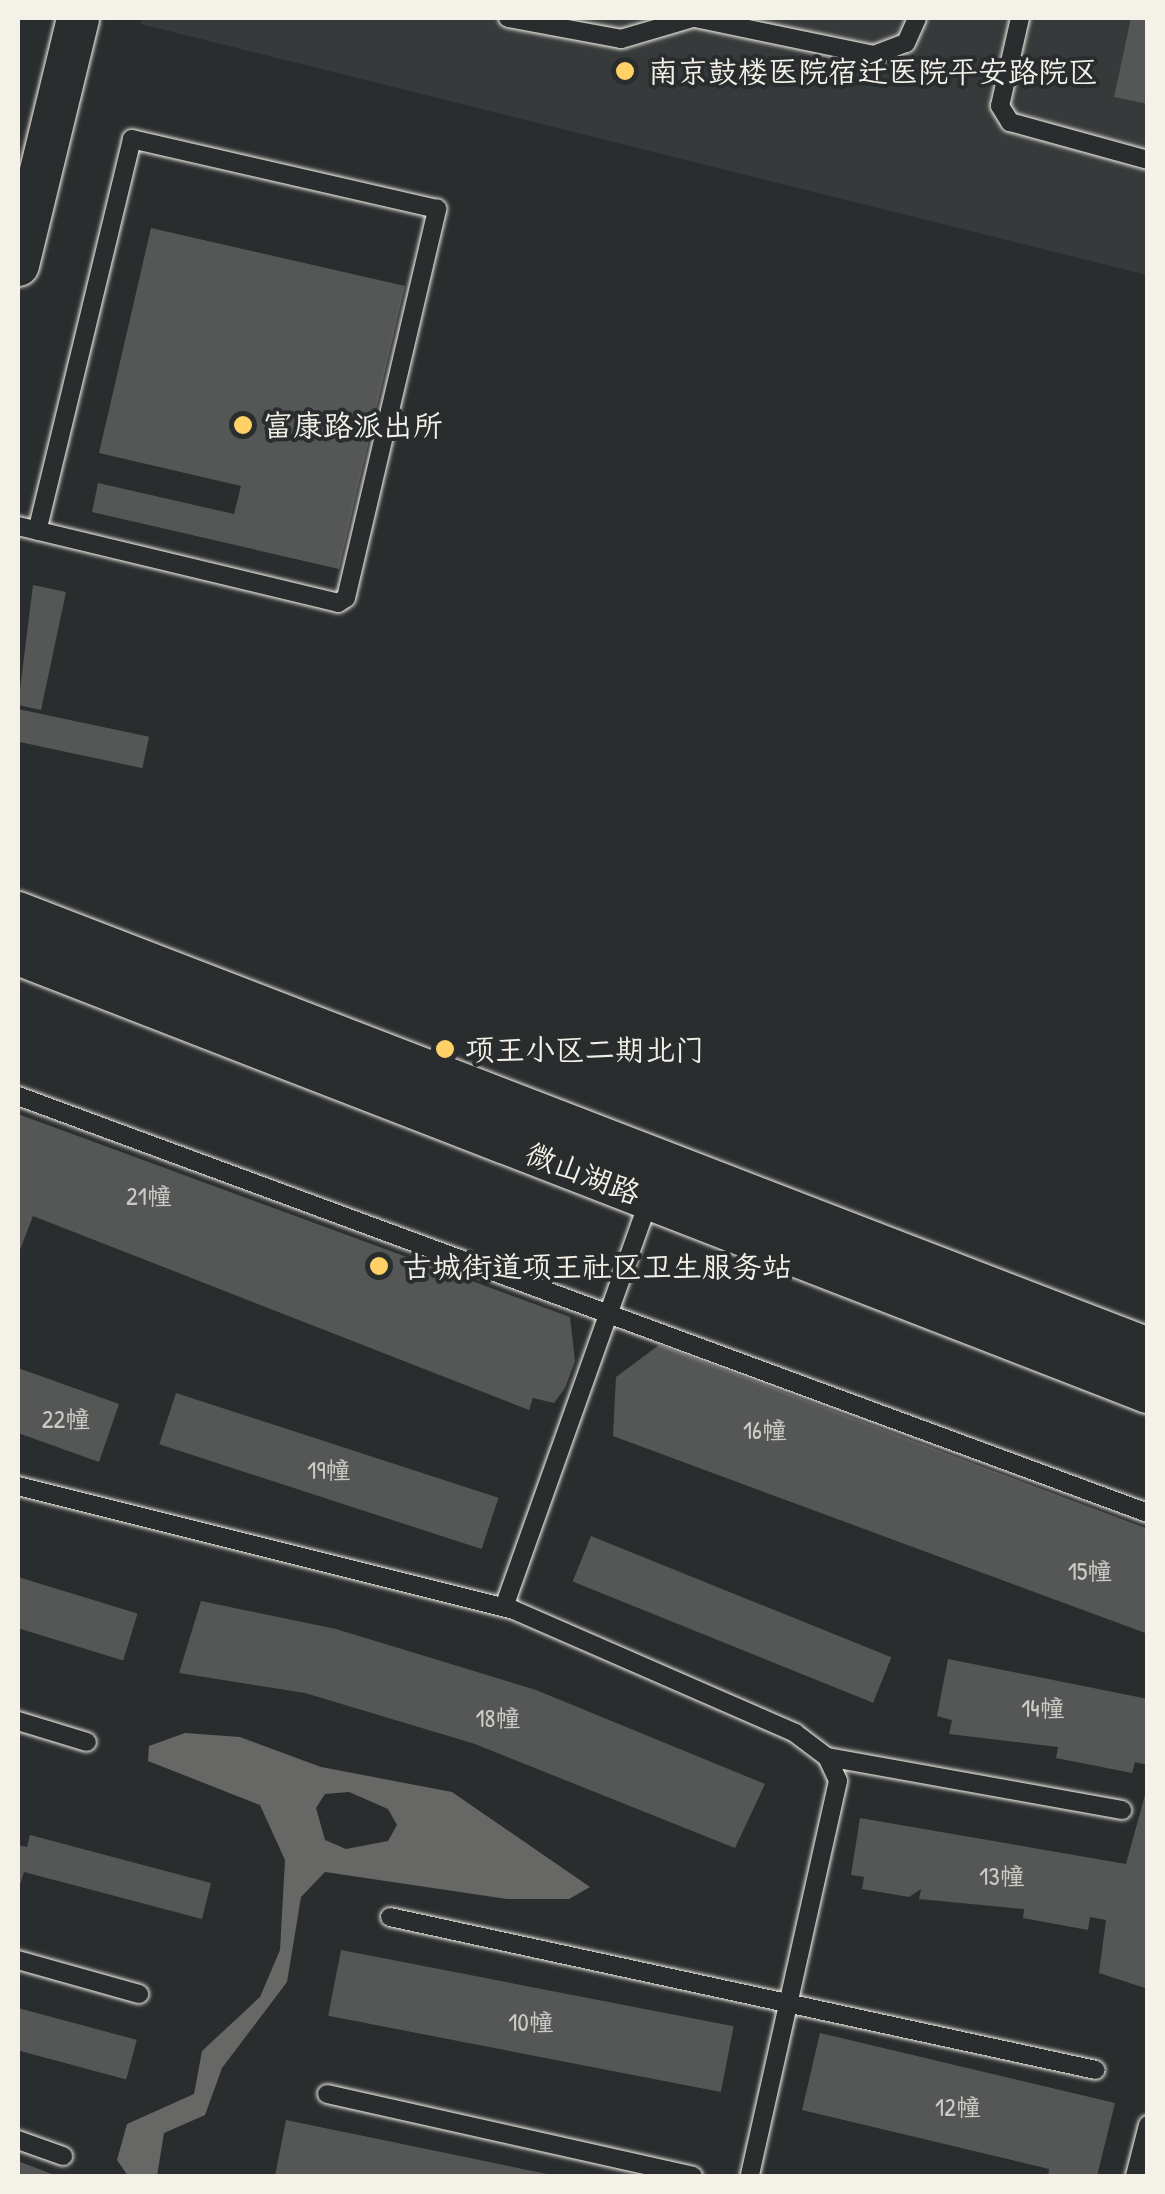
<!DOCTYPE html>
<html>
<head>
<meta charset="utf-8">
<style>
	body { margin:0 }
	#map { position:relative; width:1165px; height:2194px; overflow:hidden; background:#2a2d2e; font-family:"Patrick Hand","LXGW WenKai TC",sans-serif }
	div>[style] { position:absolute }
	.built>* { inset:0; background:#373a3a }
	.water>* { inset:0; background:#676866 }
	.building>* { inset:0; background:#555756; transform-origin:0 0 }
	.roads { filter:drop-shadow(0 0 2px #f4f1e8) drop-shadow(0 0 2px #f4f1e8) }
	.service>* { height:18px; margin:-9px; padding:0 9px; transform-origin:9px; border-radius:9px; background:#2a2d2e }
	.tertiary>* { height:42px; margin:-21px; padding:0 21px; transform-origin:21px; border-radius:21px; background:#2a2d2e }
	.dots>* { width:28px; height:28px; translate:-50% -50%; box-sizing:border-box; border:5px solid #2a2d2e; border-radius:50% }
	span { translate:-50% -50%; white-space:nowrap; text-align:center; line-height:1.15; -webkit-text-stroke:8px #2a2d2e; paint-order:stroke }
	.number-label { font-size:25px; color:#cccac4 }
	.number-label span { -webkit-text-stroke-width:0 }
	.poi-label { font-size:30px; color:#f4f1e8 }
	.left { translate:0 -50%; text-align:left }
	.street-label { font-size:30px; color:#f4f1e8 }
	.frame { position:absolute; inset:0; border:20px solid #f4f1e8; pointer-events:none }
</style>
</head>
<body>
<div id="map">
	<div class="built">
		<div style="clip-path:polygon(142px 18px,1147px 18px,1147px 275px,141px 24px)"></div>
	</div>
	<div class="water">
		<div style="clip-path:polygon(evenodd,185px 1733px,240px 1737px,321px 1767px,452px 1792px,590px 1887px,569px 1899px,507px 1899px,325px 1872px,301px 1897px,287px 1982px,222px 2068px,205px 2115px,164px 2133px,157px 2176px,128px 2176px,117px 2160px,127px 2124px,194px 2094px,202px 2051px,260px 1997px,280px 1950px,285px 1860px,260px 1805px,148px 1761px,149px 1746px,185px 1733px,349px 1792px,388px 1809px,397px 1825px,388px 1841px,346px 1849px,325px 1840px,316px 1808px,325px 1794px,349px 1792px)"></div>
	</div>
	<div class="building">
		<div style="clip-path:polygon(1131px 18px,1148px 18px,1148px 104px,1114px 97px)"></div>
		<div style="clip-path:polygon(151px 228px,405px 286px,339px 569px,92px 512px,98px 483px,234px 514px,241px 486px,99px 453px)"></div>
		<div style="clip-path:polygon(33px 585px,66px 592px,41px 710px,18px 705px)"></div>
		<div style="left:18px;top:709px;width:134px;height:32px;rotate:12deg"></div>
		<div style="clip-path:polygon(18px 1114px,570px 1317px,575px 1361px,565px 1388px,554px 1403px,533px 1398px,529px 1410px,33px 1216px,18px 1255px)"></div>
		<div style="clip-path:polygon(659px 1345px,1148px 1529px,1148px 1634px,613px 1436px,616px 1377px)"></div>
		<div style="clip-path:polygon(18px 1368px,119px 1404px,99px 1462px,18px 1433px)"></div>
		<div style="left:176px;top:1393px;width:339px;height:54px;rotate:18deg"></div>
		<div style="left:591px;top:1536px;width:324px;height:49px;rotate:22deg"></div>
		<div style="left:18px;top:1577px;width:125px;height:49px;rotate:17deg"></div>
		<div style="clip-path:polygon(201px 1601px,336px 1629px,536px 1690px,765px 1784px,735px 1848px,475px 1744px,305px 1693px,179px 1673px)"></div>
		<div style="clip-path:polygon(948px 1659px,1148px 1699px,1148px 1765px,1135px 1762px,1132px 1773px,1056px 1758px,1058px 1747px,949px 1734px,952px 1720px,937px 1716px)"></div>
		<div style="clip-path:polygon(1148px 1784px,1148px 1989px,1099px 1973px,1106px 1920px,1090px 1917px,1088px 1930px,1023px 1918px,1024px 1909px,919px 1899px,921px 1889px,909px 1897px,862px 1889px,864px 1877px,851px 1875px,860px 1818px,1126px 1864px)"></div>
		<div style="clip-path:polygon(30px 1835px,211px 1883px,202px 1919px,24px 1872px,18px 1891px,18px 1845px,27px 1847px)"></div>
		<div style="left:341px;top:1950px;width:400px;height:67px;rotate:11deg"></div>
		<div style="left:18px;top:2008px;width:123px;height:41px;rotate:15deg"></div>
		<div style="clip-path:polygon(820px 2033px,1115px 2103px,1097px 2176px,1048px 2176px,1049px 2169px,802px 2110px)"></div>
		<div style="clip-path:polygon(286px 2120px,552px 2175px,552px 2176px,275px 2176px)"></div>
		<div style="clip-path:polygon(18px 2161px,57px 2176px,18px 2176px)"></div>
	</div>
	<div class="roads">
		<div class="service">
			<div style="left:508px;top:18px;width:115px;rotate:10.5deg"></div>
			<div style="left:621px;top:39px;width:75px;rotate:-16.3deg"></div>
			<div style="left:695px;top:18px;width:183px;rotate:11.7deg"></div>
			<div style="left:874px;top:55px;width:34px;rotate:-21deg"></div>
			<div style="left:906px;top:43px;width:27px;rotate:-66deg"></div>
			<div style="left:1020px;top:18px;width:90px;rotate:102.8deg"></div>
			<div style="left:1000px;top:106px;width:19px;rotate:58deg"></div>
			<div style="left:1010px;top:122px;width:143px;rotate:15.4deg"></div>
			<div style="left:18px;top:526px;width:329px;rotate:13.5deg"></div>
			<div style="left:338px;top:603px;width:9px;rotate:-32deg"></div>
			<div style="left:346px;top:598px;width:400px;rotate:-76.8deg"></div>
			<div style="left:437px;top:209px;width:313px;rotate:-167.1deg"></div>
			<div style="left:132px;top:139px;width:403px;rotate:103.6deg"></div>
			<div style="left:18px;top:1096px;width:1204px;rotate:20.26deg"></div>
			<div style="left:18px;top:1486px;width:511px;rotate:14.04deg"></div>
			<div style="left:514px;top:1610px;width:307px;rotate:23.6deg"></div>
			<div style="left:795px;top:1733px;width:40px;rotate:37deg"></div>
			<div style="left:827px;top:1757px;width:26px;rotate:65deg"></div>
			<div style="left:838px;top:1781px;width:405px;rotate:102.6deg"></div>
			<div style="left:504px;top:1607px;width:434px;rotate:-70.4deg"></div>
			<div style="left:18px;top:1721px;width:72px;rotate:16.9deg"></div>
			<div style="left:827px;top:1757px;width:300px;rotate:10.2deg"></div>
			<div style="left:390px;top:1917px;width:722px;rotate:12.23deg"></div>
			<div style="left:18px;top:1960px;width:126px;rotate:15.7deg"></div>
			<div style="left:327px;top:2094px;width:375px;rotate:12.6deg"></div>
			<div style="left:18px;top:2140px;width:48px;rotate:19.6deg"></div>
			<div style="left:1135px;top:2176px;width:53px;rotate:-75.7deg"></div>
		</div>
		<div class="tertiary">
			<div style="left:18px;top:265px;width:254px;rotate:-76.3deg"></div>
			<div style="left:18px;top:913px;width:1211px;rotate:21.1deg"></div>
			<div style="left:18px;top:954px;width:1212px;rotate:21.19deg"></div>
		</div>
	</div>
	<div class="dots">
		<div style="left:625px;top:71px;background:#ffd166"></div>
		<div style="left:243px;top:425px;background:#ffd166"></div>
		<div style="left:445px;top:1049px;background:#ffd166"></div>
		<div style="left:379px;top:1266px;background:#ffd166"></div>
	</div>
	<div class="number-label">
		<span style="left:149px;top:1196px">21幢</span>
		<span style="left:66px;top:1419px">22幢</span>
		<span style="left:765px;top:1430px">16幢</span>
		<span style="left:329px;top:1470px">19幢</span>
		<span style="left:1090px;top:1571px">15幢</span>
		<span style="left:1043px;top:1708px">14幢</span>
		<span style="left:498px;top:1718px">18幢</span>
		<span style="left:1002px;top:1876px">13幢</span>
		<span style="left:531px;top:2022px">10幢</span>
		<span style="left:958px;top:2107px">12幢</span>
	</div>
	<div class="poi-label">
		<span class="left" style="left:648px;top:71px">南京鼓楼医院宿迁医院平安路院区</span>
		<span class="left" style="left:263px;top:425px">富康路派出所</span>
		<span class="left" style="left:465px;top:1049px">项王小区二期北门</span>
		<span class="left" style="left:402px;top:1266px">古城街道项王社区卫生服务站</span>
	</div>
	<div class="street-label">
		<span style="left:583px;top:1173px;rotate:21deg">微山湖路</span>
	</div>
	<div class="frame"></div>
</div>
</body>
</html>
